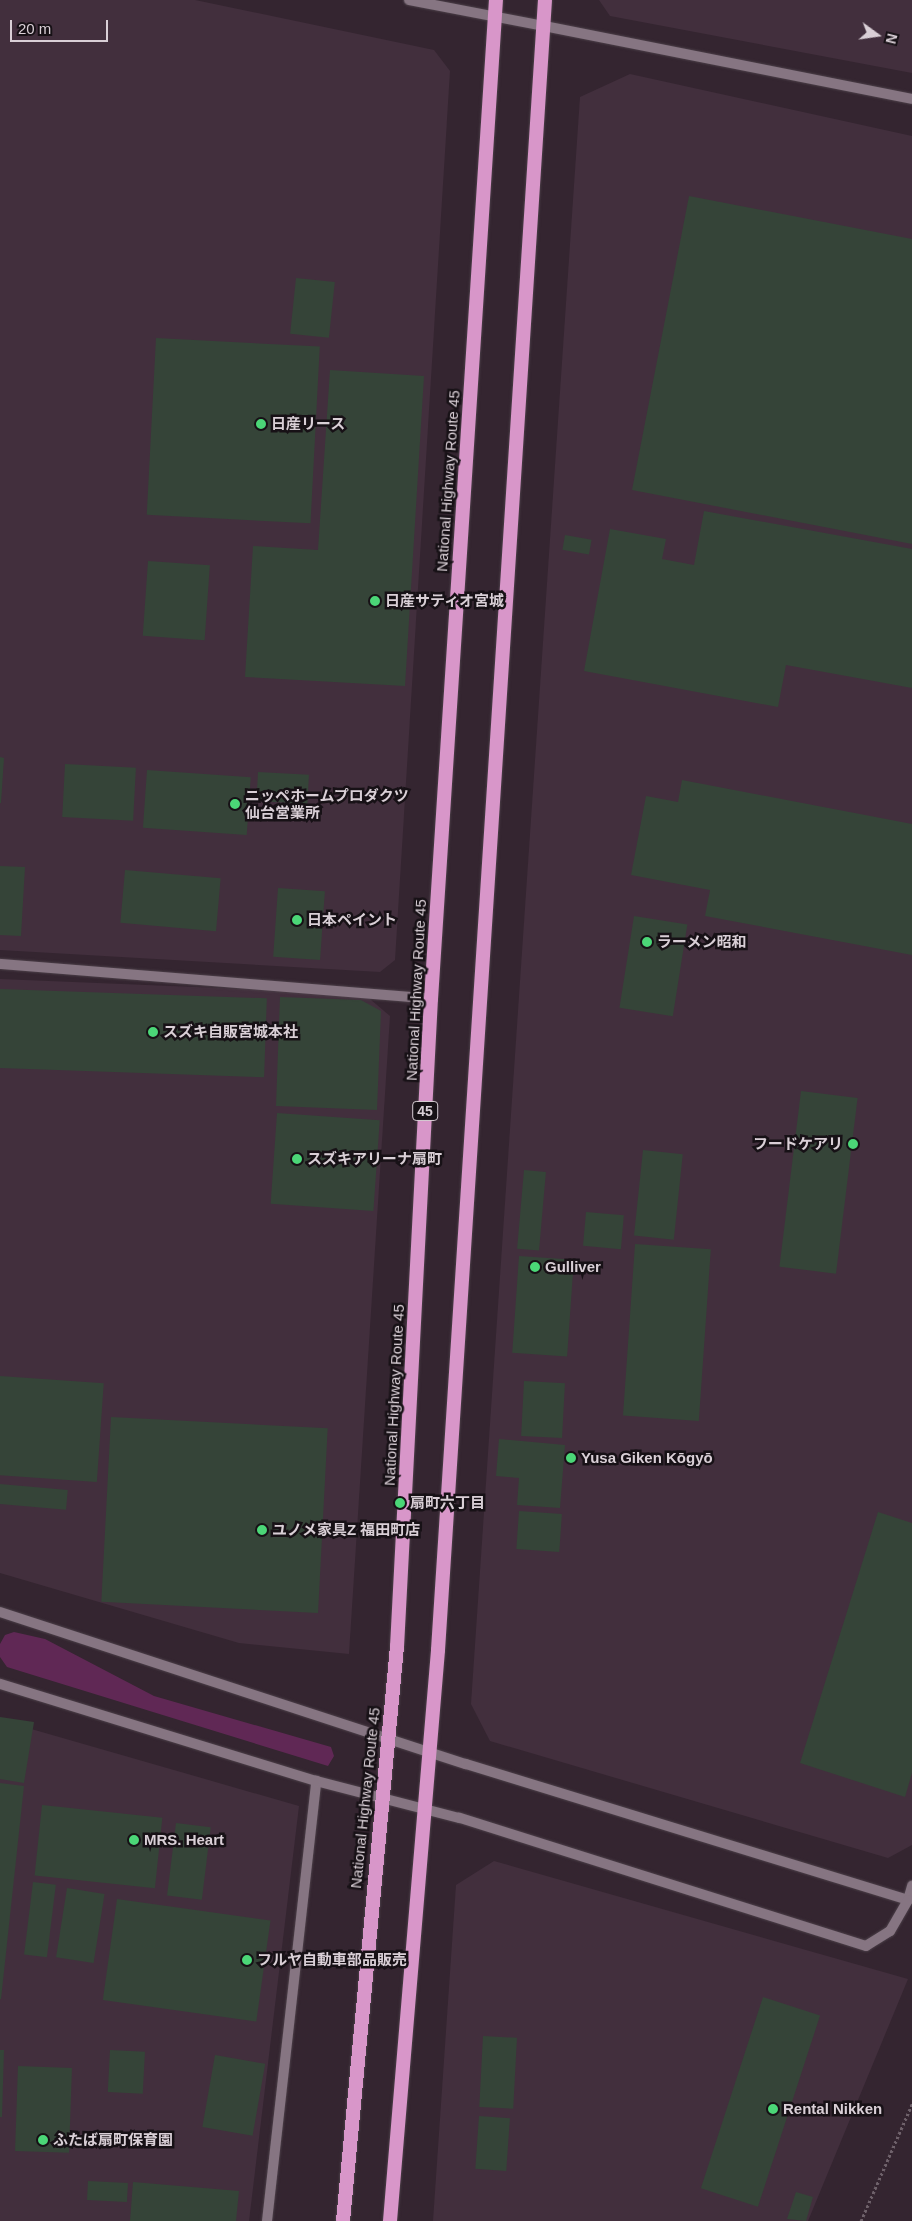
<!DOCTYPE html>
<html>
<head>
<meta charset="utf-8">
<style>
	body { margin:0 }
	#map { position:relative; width:912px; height:2221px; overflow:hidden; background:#342530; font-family:Helvetica,"Noto Sans JP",sans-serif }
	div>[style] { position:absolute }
	.built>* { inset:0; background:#422f3d }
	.green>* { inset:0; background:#602855 }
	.building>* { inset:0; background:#354438; transform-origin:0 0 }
	.path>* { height:3px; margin-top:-1.5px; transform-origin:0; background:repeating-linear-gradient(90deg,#6f626b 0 2.5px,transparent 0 5px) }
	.roads { filter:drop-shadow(0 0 1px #4c4049) drop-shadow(0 0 1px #4c4049) }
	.minor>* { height:10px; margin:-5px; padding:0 5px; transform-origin:5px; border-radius:5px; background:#867582 }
	.tertiary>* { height:10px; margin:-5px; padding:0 5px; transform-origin:5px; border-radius:5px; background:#867582 }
	.trunk>* { height:14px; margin:-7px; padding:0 7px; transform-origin:7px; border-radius:7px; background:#d896c9 }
	.dots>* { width:14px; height:14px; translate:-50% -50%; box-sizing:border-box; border:2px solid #171116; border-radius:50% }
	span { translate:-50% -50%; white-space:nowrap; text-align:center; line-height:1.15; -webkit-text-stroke:5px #171116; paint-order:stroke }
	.shield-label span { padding:1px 4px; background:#171116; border:1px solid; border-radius:4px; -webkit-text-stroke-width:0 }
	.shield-label { font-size:14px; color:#d9cfd6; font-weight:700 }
	.poi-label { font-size:15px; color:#d9cfd6; font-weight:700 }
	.left { translate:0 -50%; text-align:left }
	.right { translate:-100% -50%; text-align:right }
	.street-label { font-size:15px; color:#d9cfd6 }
	.north { position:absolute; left:852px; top:10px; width:50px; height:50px; -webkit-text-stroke:4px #171116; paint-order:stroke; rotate:104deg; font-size:14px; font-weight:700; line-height:20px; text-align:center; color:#d9cfd6 }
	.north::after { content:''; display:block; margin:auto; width:18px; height:22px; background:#d9cfd6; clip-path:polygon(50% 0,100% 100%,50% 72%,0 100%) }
	.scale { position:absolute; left:10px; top:20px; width:98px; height:22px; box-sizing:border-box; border:2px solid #d9cfd6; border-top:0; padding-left:6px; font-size:15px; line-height:18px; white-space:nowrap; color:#d9cfd6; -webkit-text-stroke:4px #171116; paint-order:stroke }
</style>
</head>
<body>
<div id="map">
	<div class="built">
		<div style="clip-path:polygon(0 0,195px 0,434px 50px,450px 71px,395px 960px,380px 972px,0 950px)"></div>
		<div style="clip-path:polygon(599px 0,912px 0,912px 73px,610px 16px)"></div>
		<div style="clip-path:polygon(630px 74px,912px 136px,912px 1845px,888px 1858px,490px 1741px,471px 1704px,580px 97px)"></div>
		<div style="clip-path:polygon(0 979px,364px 994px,390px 1016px,349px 1654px,239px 1643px,0 1573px)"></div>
		<div style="clip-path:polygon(0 1720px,299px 1806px,249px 2221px,0 2221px)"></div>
		<div style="clip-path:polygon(494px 1861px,908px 1979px,808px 2221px,433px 2221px,456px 1885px)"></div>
	</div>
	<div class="green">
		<div style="clip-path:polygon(14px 1632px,45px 1639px,154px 1696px,331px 1747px,334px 1756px,328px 1766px,7px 1667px,0 1657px,0 1644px,5px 1635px)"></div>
	</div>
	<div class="building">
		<div style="clip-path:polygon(689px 196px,912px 239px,912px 544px,632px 490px)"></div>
		<div style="left:296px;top:278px;width:39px;height:56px;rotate:6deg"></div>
		<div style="left:156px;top:338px;width:164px;height:177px;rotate:3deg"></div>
		<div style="clip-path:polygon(330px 370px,424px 376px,405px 686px,245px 677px,253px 546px,318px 550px)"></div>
		<div style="clip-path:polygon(704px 511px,912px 549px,912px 688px,786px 665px,778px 707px,584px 671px,610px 529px,666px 539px,662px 559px,694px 565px)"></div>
		<div style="left:565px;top:535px;width:27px;height:15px;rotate:10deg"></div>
		<div style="left:148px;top:561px;width:62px;height:75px;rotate:4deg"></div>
		<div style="clip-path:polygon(0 757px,4px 758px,1px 803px,0 803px)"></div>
		<div style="left:65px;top:764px;width:71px;height:53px;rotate:3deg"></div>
		<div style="left:147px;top:770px;width:104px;height:58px;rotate:4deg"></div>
		<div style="left:258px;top:772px;width:51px;height:29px;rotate:3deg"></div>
		<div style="clip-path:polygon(682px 780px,912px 824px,912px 955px,705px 916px,710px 890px,631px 875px,646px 796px,678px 802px)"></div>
		<div style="clip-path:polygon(0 866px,25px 867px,21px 936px,0 935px)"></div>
		<div style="left:125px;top:870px;width:96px;height:53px;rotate:5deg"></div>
		<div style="left:278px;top:888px;width:47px;height:69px;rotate:4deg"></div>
		<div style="left:634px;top:916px;width:54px;height:93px;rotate:9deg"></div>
		<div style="left:0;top:989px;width:267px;height:79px;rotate:2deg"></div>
		<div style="clip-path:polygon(280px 997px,361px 1000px,381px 1011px,377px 1110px,276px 1106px)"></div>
		<div style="left:801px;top:1091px;width:57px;height:177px;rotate:7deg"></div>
		<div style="left:277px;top:1113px;width:103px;height:91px;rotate:4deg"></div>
		<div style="left:643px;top:1150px;width:40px;height:86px;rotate:6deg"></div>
		<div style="left:524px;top:1170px;width:22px;height:79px;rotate:5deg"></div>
		<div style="left:586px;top:1212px;width:38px;height:34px;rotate:5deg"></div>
		<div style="left:635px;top:1244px;width:76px;height:172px;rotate:4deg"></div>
		<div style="left:519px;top:1256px;width:55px;height:97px;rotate:4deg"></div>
		<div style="left:0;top:1376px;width:104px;height:99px;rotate:4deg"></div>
		<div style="left:524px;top:1381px;width:41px;height:55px;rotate:3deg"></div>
		<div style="left:111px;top:1417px;width:217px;height:185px;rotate:3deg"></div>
		<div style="clip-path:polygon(499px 1439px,565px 1445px,560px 1508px,517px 1505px,519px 1478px,496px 1476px)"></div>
		<div style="left:0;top:1484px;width:68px;height:20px;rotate:5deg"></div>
		<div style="left:519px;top:1511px;width:43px;height:38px;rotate:4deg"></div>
		<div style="clip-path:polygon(878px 1512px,912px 1523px,912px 1773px,905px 1797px,800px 1763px)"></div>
		<div style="clip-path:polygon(0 1717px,34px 1722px,24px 1783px,0 1779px)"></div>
		<div style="clip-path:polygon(0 1783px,24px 1786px,1px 1999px,0 1999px)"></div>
		<div style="left:42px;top:1805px;width:121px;height:71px;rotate:6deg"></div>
		<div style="left:176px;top:1823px;width:35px;height:73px;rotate:7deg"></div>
		<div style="left:33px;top:1882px;width:23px;height:73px;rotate:7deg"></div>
		<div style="left:67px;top:1888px;width:38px;height:70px;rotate:9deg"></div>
		<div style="left:117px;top:1899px;width:155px;height:102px;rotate:8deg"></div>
		<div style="left:763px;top:1997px;width:60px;height:201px;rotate:18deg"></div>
		<div style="left:483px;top:2036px;width:34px;height:71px;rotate:3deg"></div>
		<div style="clip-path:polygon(0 2050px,4px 2050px,2px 2117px,0 2117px)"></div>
		<div style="left:110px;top:2050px;width:35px;height:42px;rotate:3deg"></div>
		<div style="left:215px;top:2055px;width:51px;height:73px;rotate:10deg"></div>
		<div style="left:18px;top:2066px;width:54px;height:85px;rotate:2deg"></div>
		<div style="left:479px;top:2116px;width:31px;height:53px;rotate:4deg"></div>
		<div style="left:88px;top:2181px;width:40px;height:19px;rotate:3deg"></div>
		<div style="clip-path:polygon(133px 2182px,239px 2191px,236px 2221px,130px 2221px)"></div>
		<div style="clip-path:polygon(796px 2192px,813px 2197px,806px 2221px,787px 2219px)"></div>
	</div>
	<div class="path">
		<div style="left:861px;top:2221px;width:128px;rotate:-66.4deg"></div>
	</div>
	<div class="roads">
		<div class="minor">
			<div style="left:544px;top:26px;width:375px;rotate:11.2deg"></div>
			<div style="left:0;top:964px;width:432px;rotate:4.6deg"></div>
			<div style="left:908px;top:1900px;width:15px;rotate:-74deg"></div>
			<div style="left:267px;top:2221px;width:443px;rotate:-83.6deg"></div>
		</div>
		<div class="tertiary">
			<div style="left:409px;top:0;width:137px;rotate:10.9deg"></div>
			<div style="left:0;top:1612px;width:490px;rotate:18.1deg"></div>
			<div style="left:466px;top:1764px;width:462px;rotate:17.1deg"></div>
			<div style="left:908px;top:1900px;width:36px;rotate:120deg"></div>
			<div style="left:890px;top:1931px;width:28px;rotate:148deg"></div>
			<div style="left:866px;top:1946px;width:427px;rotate:-162.5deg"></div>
			<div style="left:459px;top:1818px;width:148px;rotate:-165.5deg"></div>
			<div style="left:316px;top:1781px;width:331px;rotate:-162.9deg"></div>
		</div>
		<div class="trunk">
			<div style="left:343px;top:2221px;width:577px;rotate:-84.63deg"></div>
			<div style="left:397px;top:1647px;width:649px;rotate:-87deg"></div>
			<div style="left:431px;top:999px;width:1001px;rotate:-86.28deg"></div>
			<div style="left:390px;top:2221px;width:573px;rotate:-85.19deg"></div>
			<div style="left:438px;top:1650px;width:1653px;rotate:-86.29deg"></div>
		</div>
	</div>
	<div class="dots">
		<div style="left:261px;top:424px;background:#4bd677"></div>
		<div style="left:375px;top:601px;background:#4bd677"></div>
		<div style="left:235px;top:804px;background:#4bd677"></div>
		<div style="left:297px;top:920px;background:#4bd677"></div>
		<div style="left:647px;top:942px;background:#4bd677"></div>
		<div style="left:153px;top:1032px;background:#4bd677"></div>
		<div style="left:853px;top:1144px;background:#4bd677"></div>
		<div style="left:297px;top:1159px;background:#4bd677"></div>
		<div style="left:535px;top:1267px;background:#4bd677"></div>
		<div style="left:571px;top:1458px;background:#4bd677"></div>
		<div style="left:400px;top:1503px;background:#4bd677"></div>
		<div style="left:262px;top:1530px;background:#4bd677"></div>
		<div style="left:134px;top:1840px;background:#4bd677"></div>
		<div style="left:247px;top:1960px;background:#4bd677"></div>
		<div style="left:773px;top:2109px;background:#4bd677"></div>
		<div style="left:43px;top:2140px;background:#4bd677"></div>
	</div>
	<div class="shield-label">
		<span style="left:425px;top:1111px">45</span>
	</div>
	<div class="poi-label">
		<span class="left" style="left:271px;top:424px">日産リース</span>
		<span class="left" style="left:385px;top:601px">日産サティオ宮城</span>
		<span class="left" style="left:245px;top:804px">ニッペホームプロダクツ<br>仙台営業所</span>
		<span class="left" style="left:307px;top:920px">日本ペイント</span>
		<span class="left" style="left:657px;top:942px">ラーメン昭和</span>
		<span class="left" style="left:163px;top:1032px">スズキ自販宮城本社</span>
		<span class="right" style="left:843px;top:1144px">フードケアリ</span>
		<span class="left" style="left:307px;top:1159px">スズキアリーナ扇町</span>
		<span class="left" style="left:545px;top:1267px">Gulliver</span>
		<span class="left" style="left:581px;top:1458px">Yusa Giken Kōgyō</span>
		<span class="left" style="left:410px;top:1503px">扇町六丁目</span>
		<span class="left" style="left:272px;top:1530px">ユノメ家具Z 福田町店</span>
		<span class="left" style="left:144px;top:1840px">MRS. Heart</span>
		<span class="left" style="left:257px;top:1960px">フルヤ自動車部品販売</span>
		<span class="left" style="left:783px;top:2109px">Rental Nikken</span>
		<span class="left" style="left:53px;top:2140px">ふたば扇町保育園</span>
	</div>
	<div class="street-label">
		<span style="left:448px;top:481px;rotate:-86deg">National Highway Route 45</span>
		<span style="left:416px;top:990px;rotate:-87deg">National Highway Route 45</span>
		<span style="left:394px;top:1395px;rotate:-87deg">National Highway Route 45</span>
		<span style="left:365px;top:1798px;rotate:-84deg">National Highway Route 45</span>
	</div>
	<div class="north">N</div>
	<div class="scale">20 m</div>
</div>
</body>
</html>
